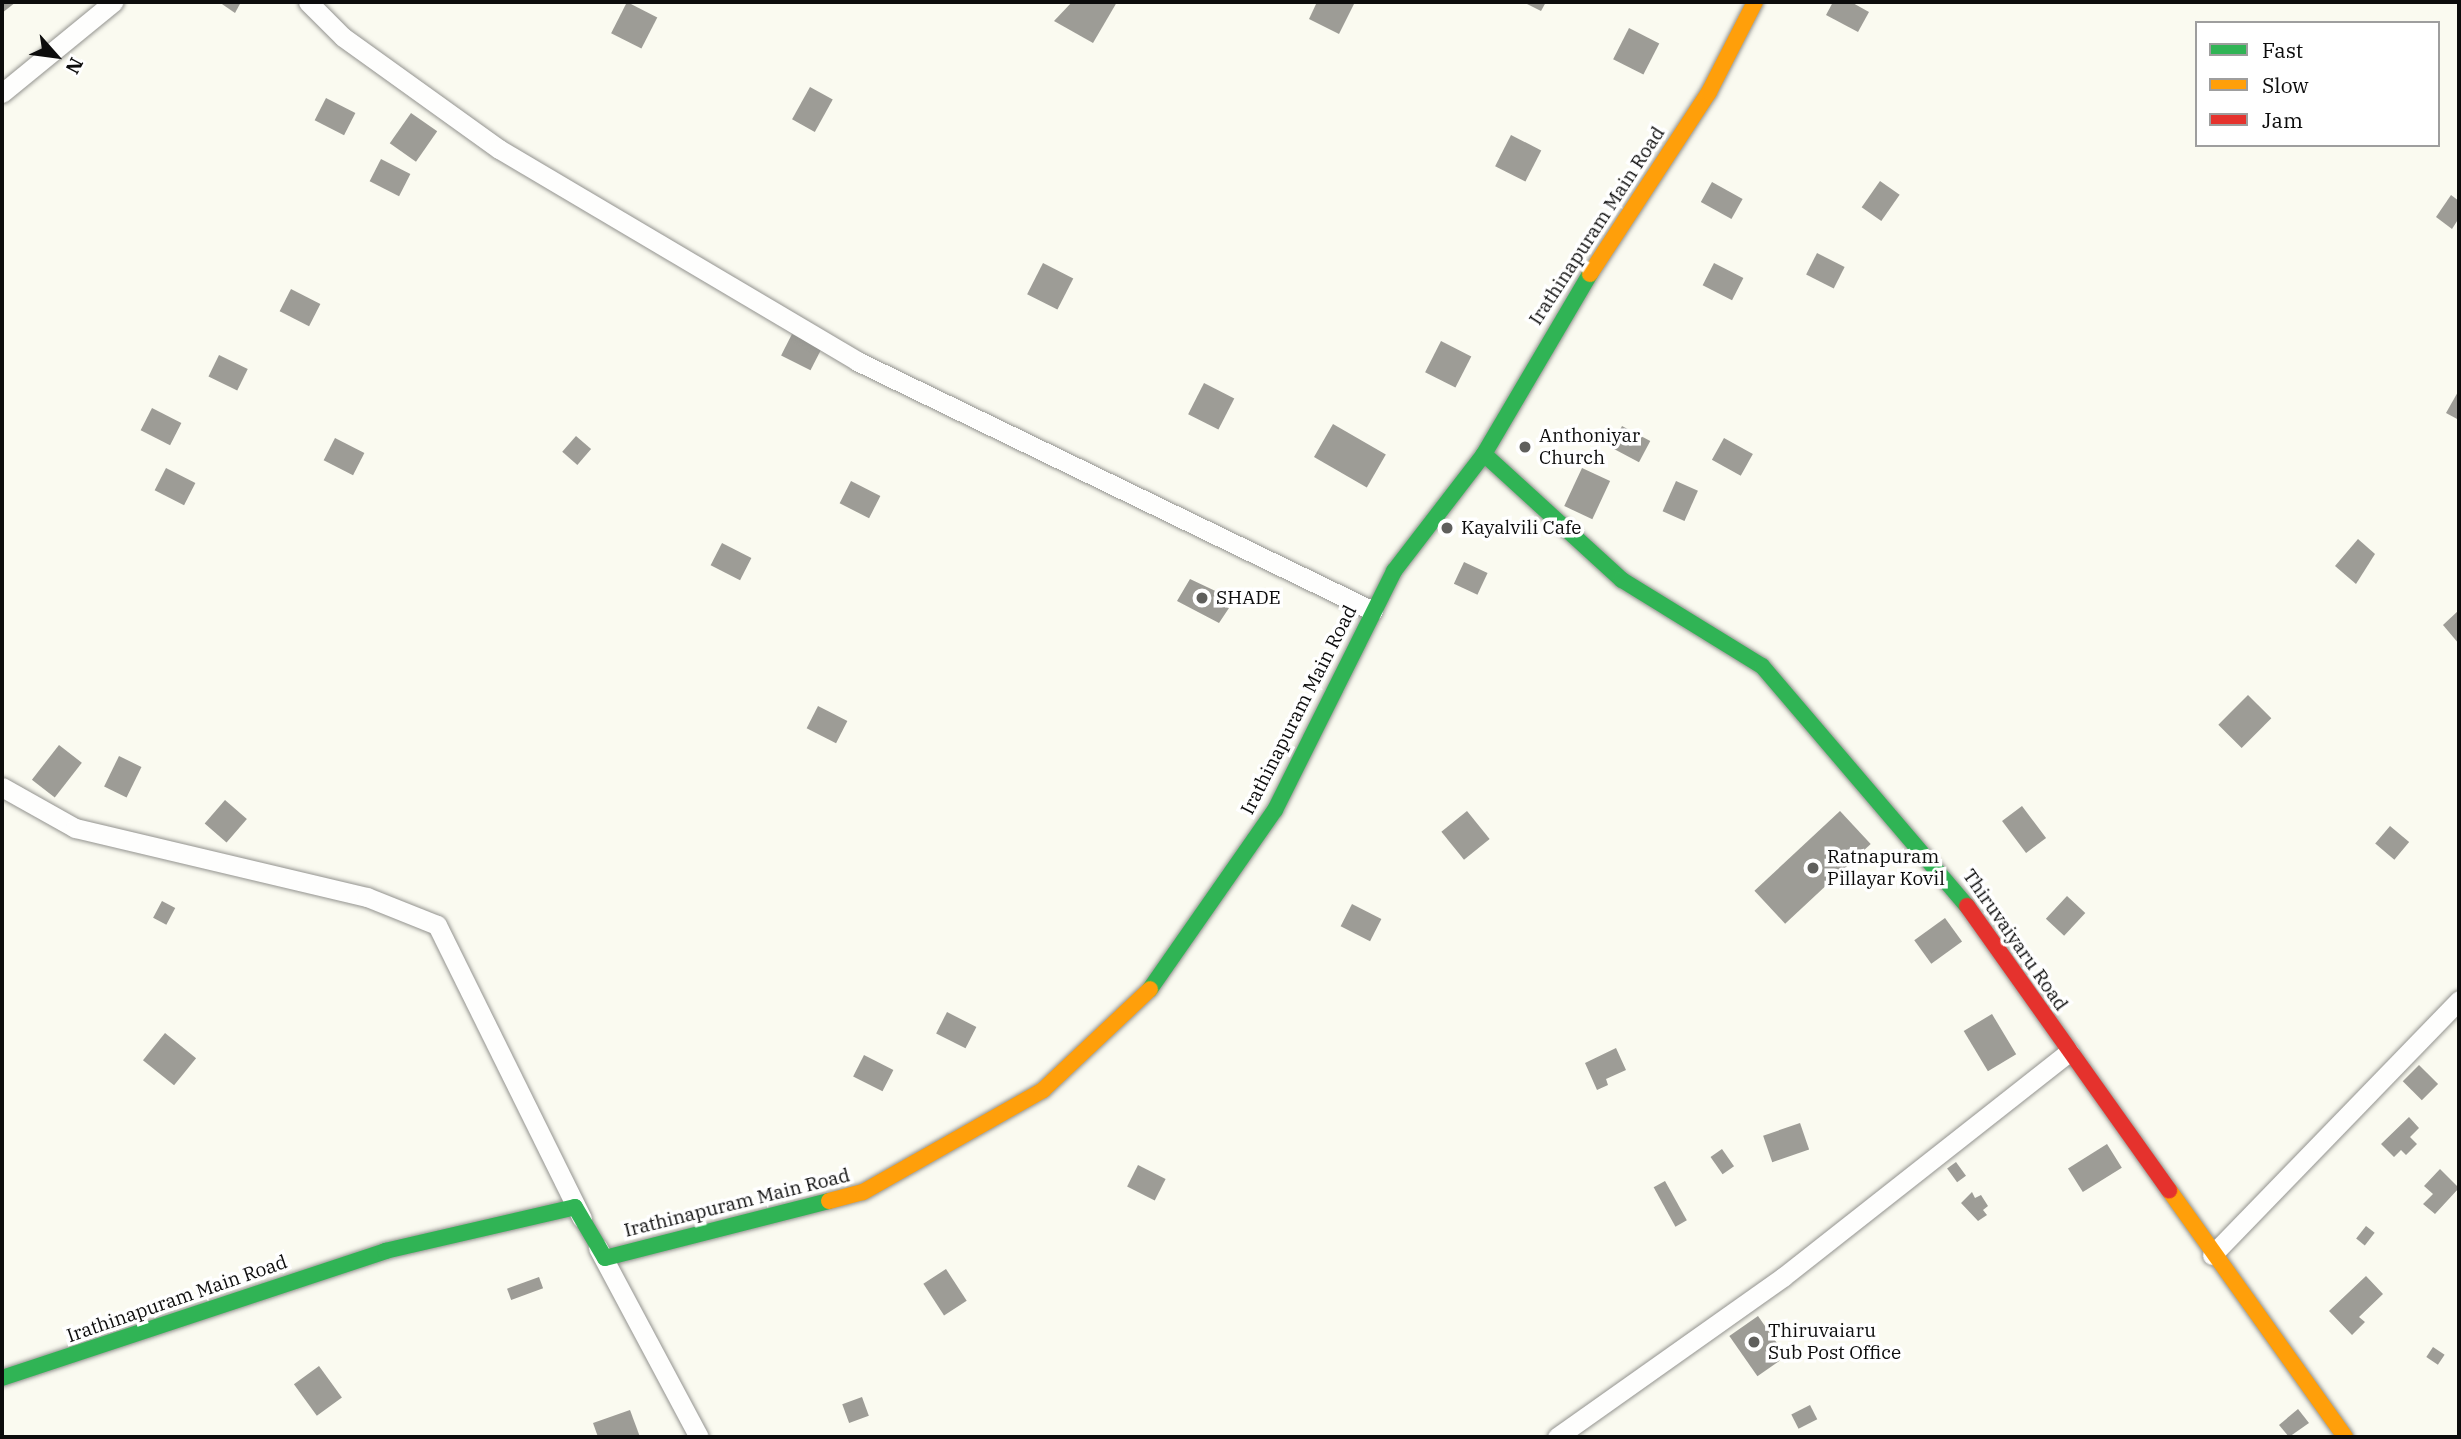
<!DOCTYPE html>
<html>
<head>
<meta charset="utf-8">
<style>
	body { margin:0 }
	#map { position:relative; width:2461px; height:1439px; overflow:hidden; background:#fafaf0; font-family:"IBM Plex Serif",serif }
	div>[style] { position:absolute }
	.building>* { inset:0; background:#9d9c96; transform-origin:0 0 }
	.roads { filter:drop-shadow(0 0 2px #93938f) drop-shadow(0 0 2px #93938f) }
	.street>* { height:19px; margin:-9.5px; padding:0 9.5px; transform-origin:9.5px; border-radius:9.5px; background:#fefefd }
	.fast>* { height:16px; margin:-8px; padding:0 8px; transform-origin:8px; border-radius:8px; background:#30b455 }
	.slow>* { height:16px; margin:-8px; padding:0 8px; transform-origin:8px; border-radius:8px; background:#ff9f0a }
	.jam>* { height:16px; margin:-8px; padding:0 8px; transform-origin:8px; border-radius:8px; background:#e5322d }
	.dots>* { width:19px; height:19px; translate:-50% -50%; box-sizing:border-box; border:4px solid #fff; border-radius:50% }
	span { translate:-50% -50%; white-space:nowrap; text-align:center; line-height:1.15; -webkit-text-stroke:7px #fff; paint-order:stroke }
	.street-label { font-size:19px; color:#0c0c0c }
	.poi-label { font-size:19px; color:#0c0c0c }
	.left { translate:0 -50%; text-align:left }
	.frame { position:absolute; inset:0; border:4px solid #0c0c0c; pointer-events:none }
	.legend { position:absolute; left:2195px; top:21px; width:245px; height:126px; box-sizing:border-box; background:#fff; border:2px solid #9e9e9e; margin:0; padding:9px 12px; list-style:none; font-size:21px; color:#0c0c0c }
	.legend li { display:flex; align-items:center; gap:14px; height:35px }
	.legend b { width:35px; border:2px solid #9e9e9e }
	.north { position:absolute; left:21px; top:21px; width:70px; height:70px; -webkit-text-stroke:5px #fff; paint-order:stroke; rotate:118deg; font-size:19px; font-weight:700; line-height:28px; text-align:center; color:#0c0c0c }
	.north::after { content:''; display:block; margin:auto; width:24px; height:32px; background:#0c0c0c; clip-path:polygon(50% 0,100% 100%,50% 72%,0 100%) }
</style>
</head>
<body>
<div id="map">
	<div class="building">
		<div style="clip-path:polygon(2px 2px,16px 2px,2px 13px)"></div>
		<div style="clip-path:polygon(219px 2px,241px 2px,235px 13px)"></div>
		<div style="left:627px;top:2px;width:34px;height:35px;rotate:27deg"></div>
		<div style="clip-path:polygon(1072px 2px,1117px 2px,1093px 43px,1054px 21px)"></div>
		<div style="clip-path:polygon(1317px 2px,1355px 2px,1339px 34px,1309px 19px)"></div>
		<div style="clip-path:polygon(1523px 2px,1546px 2px,1541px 11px)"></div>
		<div style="clip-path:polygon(1833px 2px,1851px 2px,1869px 12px,1858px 32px,1826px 15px)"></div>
		<div style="left:1629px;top:28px;width:34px;height:35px;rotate:27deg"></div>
		<div style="left:810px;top:87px;width:26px;height:37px;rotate:29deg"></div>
		<div style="left:326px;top:98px;width:33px;height:25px;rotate:27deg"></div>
		<div style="left:411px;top:113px;width:32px;height:37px;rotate:35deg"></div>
		<div style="left:1511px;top:135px;width:34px;height:35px;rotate:27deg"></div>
		<div style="left:381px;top:159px;width:33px;height:25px;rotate:27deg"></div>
		<div style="left:1880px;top:181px;width:24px;height:32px;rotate:35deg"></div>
		<div style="left:1712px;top:182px;width:35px;height:23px;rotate:29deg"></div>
		<div style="clip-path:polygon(2451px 195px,2459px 201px,2459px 218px,2452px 229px,2436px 217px)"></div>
		<div style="left:1817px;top:253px;width:31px;height:24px;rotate:27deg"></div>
		<div style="left:1043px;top:263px;width:34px;height:35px;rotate:27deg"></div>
		<div style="left:1714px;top:263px;width:33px;height:25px;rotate:27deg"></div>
		<div style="left:291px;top:289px;width:33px;height:25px;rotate:27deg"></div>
		<div style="left:792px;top:334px;width:33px;height:24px;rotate:27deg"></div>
		<div style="left:1441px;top:341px;width:34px;height:35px;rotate:27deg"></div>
		<div style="left:219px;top:355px;width:32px;height:24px;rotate:26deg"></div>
		<div style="left:1204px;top:383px;width:34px;height:35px;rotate:27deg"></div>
		<div style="clip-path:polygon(2459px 390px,2459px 420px,2446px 413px)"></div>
		<div style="left:152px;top:408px;width:33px;height:25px;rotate:27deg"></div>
		<div style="left:1333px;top:424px;width:61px;height:38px;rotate:30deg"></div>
		<div style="left:1622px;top:426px;width:32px;height:24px;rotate:28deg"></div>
		<div style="left:576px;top:436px;width:20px;height:21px;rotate:41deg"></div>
		<div style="left:335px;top:438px;width:33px;height:25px;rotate:27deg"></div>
		<div style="left:1724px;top:438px;width:33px;height:25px;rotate:29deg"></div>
		<div style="left:166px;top:468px;width:33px;height:25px;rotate:27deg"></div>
		<div style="left:1582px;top:468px;width:31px;height:42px;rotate:25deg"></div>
		<div style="left:851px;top:481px;width:33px;height:25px;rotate:27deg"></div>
		<div style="left:1676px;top:481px;width:24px;height:33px;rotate:24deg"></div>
		<div style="clip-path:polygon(2358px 539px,2375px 554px,2356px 584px,2335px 566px)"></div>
		<div style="left:722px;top:543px;width:33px;height:25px;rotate:27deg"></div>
		<div style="left:1464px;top:562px;width:26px;height:24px;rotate:25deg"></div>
		<div style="clip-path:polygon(1190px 579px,1226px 596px,1222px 605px,1229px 608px,1219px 623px,1177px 601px)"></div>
		<div style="clip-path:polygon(2459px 610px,2459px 644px,2443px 625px)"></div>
		<div style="left:2248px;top:695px;width:33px;height:42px;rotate:45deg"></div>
		<div style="left:818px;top:706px;width:33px;height:25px;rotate:27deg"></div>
		<div style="left:59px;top:745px;width:29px;height:44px;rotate:38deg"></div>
		<div style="left:119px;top:756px;width:25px;height:34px;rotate:26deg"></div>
		<div style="left:225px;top:800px;width:29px;height:31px;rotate:41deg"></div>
		<div style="left:2022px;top:806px;width:40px;height:25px;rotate:53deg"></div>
		<div style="left:1467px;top:811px;width:36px;height:33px;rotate:51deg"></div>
		<div style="left:1840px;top:811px;width:45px;height:117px;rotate:47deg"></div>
		<div style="left:2390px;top:826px;width:25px;height:23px;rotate:40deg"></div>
		<div style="left:2067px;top:896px;width:25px;height:31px;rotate:43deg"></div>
		<div style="left:162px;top:901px;width:15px;height:19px;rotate:28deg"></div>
		<div style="left:1352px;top:904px;width:33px;height:25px;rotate:27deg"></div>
		<div style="left:1945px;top:918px;width:29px;height:38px;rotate:54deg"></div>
		<div style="left:947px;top:1012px;width:33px;height:24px;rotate:27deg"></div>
		<div style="left:1992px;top:1014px;width:47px;height:33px;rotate:59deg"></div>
		<div style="left:165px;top:1033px;width:40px;height:35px;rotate:39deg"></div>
		<div style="clip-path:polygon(1616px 1048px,1626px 1070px,1606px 1079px,1608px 1085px,1597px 1090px,1585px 1063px)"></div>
		<div style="left:864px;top:1055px;width:33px;height:24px;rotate:27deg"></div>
		<div style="left:2419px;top:1065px;width:27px;height:23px;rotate:45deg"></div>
		<div style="clip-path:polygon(2409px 1117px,2419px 1128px,2410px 1137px,2417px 1144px,2406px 1155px,2401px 1150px,2394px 1157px,2381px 1144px)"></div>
		<div style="left:1800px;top:1123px;width:28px;height:39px;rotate:71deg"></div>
		<div style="left:2107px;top:1144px;width:28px;height:46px;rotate:58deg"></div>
		<div style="left:1722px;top:1149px;width:21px;height:14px;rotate:55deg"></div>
		<div style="left:1956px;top:1162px;width:17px;height:11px;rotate:54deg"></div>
		<div style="left:1138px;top:1165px;width:31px;height:24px;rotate:27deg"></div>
		<div style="clip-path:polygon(2440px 1169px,2459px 1188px,2435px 1214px,2423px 1204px,2433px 1194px,2424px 1186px)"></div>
		<div style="left:1665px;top:1181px;width:45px;height:13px;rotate:61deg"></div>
		<div style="clip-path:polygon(1972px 1192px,1975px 1198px,1981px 1195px,1988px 1206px,1983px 1210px,1987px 1215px,1978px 1221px,1961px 1203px)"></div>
		<div style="left:2366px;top:1226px;width:11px;height:16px;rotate:38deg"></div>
		<div style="left:946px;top:1269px;width:38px;height:27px;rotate:57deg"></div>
		<div style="clip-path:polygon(2366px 1276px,2383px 1294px,2359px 1317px,2365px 1322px,2352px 1335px,2329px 1311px)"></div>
		<div style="left:539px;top:1277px;width:12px;height:34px;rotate:70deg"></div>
		<div style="left:1758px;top:1316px;width:49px;height:35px;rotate:55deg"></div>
		<div style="left:2433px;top:1347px;width:14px;height:12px;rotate:34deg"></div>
		<div style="left:319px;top:1366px;width:39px;height:31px;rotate:54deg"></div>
		<div style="left:862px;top:1397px;width:20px;height:21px;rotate:70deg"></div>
		<div style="left:1810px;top:1405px;width:16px;height:21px;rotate:63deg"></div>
		<div style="clip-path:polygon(2298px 1409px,2309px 1423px,2289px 1437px,2279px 1425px)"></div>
		<div style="clip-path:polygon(630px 1410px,640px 1437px,598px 1437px,593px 1423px)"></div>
	</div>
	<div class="roads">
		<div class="street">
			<div style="left:308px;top:2px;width:49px;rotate:45deg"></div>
			<div style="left:343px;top:37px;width:192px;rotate:35.7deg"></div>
			<div style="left:499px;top:149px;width:416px;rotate:30.6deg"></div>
			<div style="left:857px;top:361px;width:573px;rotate:25.85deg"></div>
			<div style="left:2px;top:93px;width:144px;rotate:-39.3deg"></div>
			<div style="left:2px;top:787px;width:84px;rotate:29.3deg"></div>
			<div style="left:75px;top:828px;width:300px;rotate:13.3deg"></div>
			<div style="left:367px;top:897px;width:75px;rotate:21.8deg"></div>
			<div style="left:437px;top:925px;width:327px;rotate:63.7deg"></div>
			<div style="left:598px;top:1248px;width:214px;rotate:61.9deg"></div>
			<div style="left:2212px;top:1255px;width:355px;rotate:-45.9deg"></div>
			<div style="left:1557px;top:1437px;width:277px;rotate:-35.3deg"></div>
			<div style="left:1783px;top:1277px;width:364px;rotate:-38.2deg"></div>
		</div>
		<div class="fast">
			<div style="left:1484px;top:454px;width:187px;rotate:42.4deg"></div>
			<div style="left:1622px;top:580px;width:164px;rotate:31.6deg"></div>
			<div style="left:1762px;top:666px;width:316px;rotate:49.5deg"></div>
			<div style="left:1150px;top:989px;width:218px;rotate:-55.1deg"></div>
			<div style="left:1275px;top:810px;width:267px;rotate:-63.5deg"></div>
			<div style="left:1394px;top:571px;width:148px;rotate:-52.4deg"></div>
			<div style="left:1484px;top:454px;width:209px;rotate:-59.5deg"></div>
			<div style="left:2px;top:1378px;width:404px;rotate:-18.3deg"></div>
			<div style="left:385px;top:1251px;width:195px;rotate:-13deg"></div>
			<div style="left:575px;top:1207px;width:59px;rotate:59.5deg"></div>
			<div style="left:605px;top:1258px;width:231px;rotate:-14.3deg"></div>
		</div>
		<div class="slow">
			<div style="left:1590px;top:274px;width:217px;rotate:-56.8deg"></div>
			<div style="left:1709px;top:92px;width:101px;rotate:-62.9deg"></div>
			<div style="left:2169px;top:1190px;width:303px;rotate:54.5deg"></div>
			<div style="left:829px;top:1201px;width:35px;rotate:-15deg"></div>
			<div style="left:863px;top:1192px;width:207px;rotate:-29.5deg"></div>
			<div style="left:1043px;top:1090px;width:147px;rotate:-43.3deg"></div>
		</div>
		<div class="jam">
			<div style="left:1967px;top:906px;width:349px;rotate:54.6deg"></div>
		</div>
	</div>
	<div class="dots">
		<div style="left:1525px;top:447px;background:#5f5f5c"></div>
		<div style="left:1447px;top:528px;background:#5f5f5c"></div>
		<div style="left:1202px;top:598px;background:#5f5f5c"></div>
		<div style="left:1813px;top:868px;background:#5f5f5c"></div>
		<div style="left:1754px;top:1342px;background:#5f5f5c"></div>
	</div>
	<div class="street-label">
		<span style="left:1597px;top:226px;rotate:-57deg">Irathinapuram Main Road</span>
		<span style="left:1299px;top:710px;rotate:-63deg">Irathinapuram Main Road</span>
		<span style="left:2015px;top:940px;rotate:55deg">Thiruvaiyaru Road</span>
		<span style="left:737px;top:1203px;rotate:-14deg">Irathinapuram Main Road</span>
		<span style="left:177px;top:1299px;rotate:-19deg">Irathinapuram Main Road</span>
	</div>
	<div class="poi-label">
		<span class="left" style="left:1539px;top:447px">Anthoniyar<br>Church</span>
		<span class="left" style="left:1461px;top:528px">Kayalvili Cafe</span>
		<span class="left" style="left:1216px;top:598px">SHADE</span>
		<span class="left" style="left:1827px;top:868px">Ratnapuram<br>Pillayar Kovil</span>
		<span class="left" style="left:1768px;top:1342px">Thiruvaiaru<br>Sub Post Office</span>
	</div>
	<div class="frame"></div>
	<ul class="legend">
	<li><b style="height:9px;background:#30b455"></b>Fast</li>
	<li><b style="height:9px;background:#ff9f0a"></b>Slow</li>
	<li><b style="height:9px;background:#e5322d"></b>Jam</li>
	</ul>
	<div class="north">N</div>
</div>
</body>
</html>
